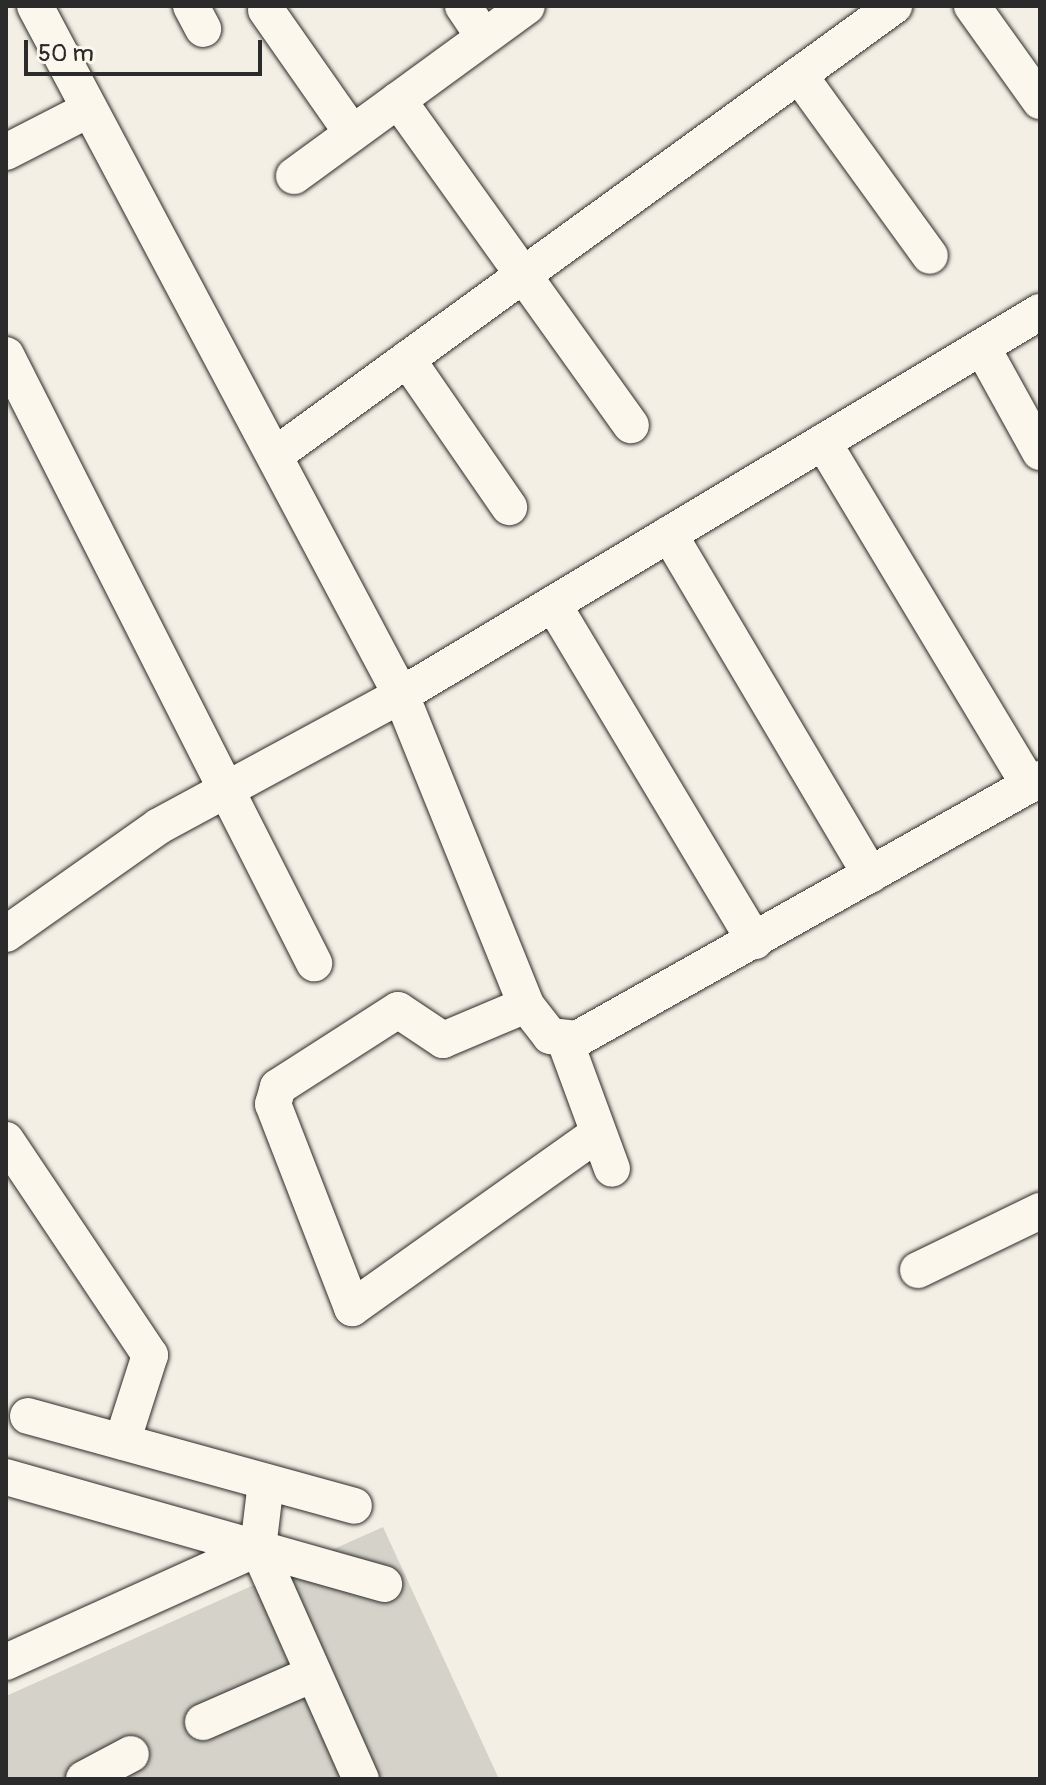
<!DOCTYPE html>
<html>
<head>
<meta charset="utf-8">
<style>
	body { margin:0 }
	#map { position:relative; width:1046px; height:1785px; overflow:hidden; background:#f3efe4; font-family:Pangolin,sans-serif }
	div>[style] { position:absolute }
	.green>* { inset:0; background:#d5d2c9 }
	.roads { filter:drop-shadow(0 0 2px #2b2b2b) drop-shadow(0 0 2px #2b2b2b) }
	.street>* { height:36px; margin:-18px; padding:0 18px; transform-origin:18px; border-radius:18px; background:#fbf7ec }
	span { translate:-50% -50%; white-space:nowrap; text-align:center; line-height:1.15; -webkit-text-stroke:6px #fbf7ec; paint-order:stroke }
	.frame { position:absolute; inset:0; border:8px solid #2b2b2b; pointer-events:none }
	.scale { position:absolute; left:24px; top:40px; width:238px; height:36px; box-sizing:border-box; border:4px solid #2b2b2b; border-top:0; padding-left:10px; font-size:24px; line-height:28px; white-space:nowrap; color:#2b2b2b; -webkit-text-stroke:6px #fbf7ec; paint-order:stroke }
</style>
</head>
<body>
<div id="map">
	<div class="green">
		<div style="clip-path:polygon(383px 1527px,499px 1779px,6px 1779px,6px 1696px)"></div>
	</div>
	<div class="roads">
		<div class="street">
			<div style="left:35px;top:6px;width:780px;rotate:62.02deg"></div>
			<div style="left:401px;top:695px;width:334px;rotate:68deg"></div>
			<div style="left:526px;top:1005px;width:39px;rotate:52deg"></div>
			<div style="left:550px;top:1036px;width:27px;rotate:6deg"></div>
			<div style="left:577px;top:1039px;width:531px;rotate:-29.32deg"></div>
			<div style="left:191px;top:6px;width:26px;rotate:62deg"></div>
			<div style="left:463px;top:6px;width:37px;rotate:56deg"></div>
			<div style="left:972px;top:6px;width:117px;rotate:54.4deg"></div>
			<div style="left:266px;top:10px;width:150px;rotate:55deg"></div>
			<div style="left:799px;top:75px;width:223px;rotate:54.1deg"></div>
			<div style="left:398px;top:100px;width:400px;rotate:54.4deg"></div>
			<div style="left:6px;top:152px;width:92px;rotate:-27.1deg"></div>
			<div style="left:294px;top:176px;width:288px;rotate:-36.1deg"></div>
			<div style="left:982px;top:347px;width:120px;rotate:61.1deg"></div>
			<div style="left:6px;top:355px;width:682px;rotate:63.13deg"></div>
			<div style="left:407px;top:359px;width:180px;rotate:55.4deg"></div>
			<div style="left:823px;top:442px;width:400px;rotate:59deg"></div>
			<div style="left:275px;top:455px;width:765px;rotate:-35.96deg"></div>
			<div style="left:669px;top:534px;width:396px;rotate:59.4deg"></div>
			<div style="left:553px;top:604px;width:393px;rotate:59.1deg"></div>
			<div style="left:6px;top:934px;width:187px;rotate:-35.2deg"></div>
			<div style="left:159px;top:826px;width:275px;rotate:-28.4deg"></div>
			<div style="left:401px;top:695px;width:745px;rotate:-30.94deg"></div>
			<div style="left:526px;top:1005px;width:90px;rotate:157.1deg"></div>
			<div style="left:443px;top:1040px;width:54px;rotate:-146.3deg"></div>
			<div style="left:398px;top:1010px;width:143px;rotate:147.3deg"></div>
			<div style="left:278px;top:1087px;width:18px;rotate:106deg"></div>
			<div style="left:273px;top:1104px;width:219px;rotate:68.8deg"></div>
			<div style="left:352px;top:1308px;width:302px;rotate:-35.4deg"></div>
			<div style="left:565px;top:1041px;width:136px;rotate:69.8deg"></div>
			<div style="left:6px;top:1140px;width:259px;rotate:56.2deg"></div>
			<div style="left:150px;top:1355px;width:91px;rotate:107.8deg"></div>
			<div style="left:918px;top:1270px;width:136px;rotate:-25.8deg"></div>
			<div style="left:28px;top:1416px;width:338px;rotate:15.4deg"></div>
			<div style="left:6px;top:1477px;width:393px;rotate:15.8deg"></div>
			<div style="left:266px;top:1482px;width:66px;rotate:96.9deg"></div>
			<div style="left:258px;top:1548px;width:253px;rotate:66deg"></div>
			<div style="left:6px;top:1662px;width:277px;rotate:-24.3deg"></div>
			<div style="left:203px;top:1722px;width:120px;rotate:-23.6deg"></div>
			<div style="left:84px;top:1779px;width:53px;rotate:-28deg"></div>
		</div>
	</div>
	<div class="frame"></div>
	<div class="scale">50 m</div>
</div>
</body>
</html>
